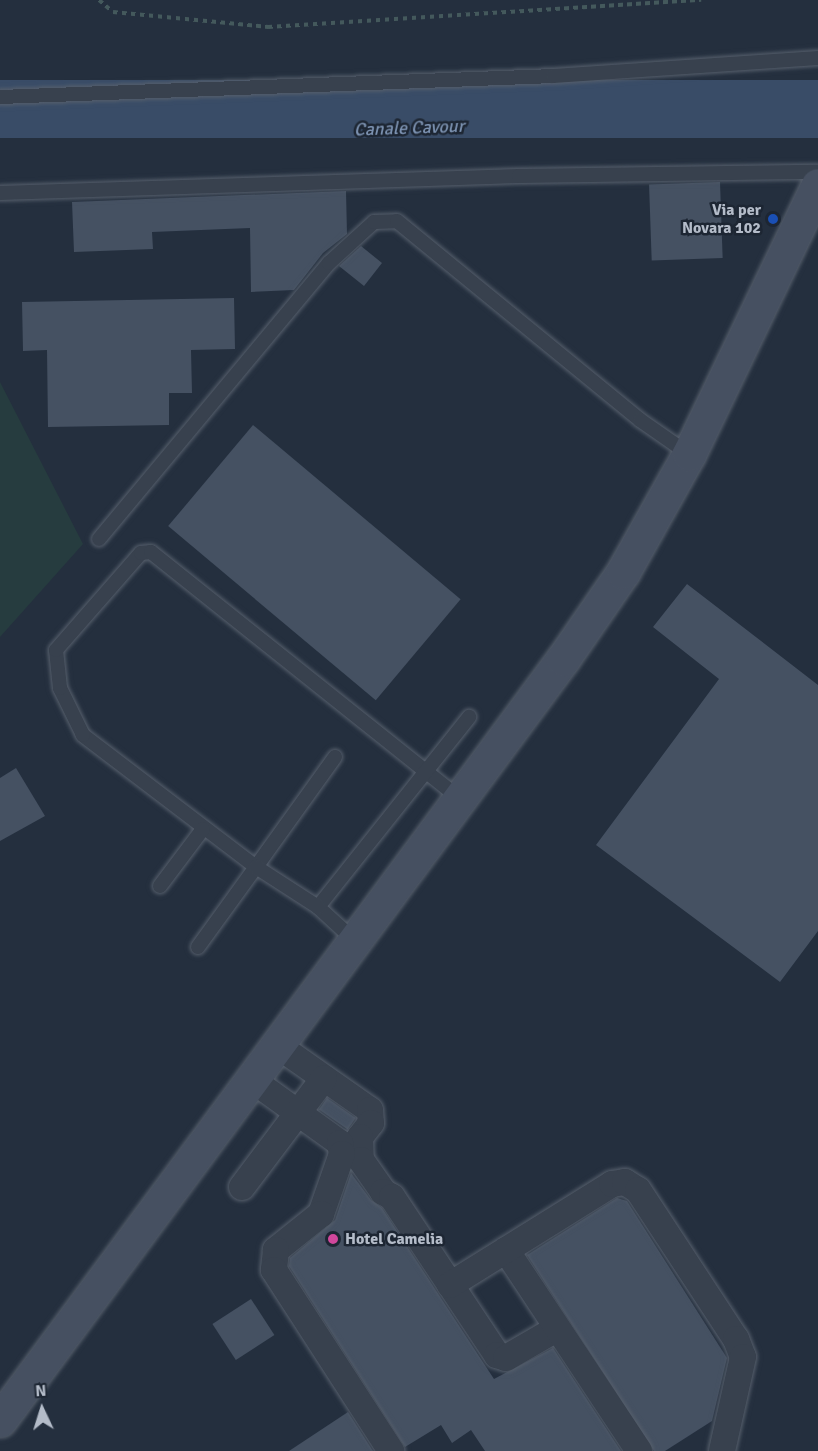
<!DOCTYPE html>
<html>
<head>
<meta charset="utf-8">
<style>
	body { margin:0 }
	#map { position:relative; width:818px; height:1451px; overflow:hidden; background:#242f3e; font-family:Signika,sans-serif }
	div>[style] { position:absolute }
	.green>* { inset:0; background:#263c3f }
	.water>* { inset:0; background:#394c67; transform-origin:0 0 }
	.building>* { inset:0; background:#455162; transform-origin:0 0 }
	.path>* { height:4px; margin-top:-2px; transform-origin:0; background:repeating-linear-gradient(90deg,#44595c 0 4.5px,transparent 0 9px) }
	.roads { filter:drop-shadow(0 0 2px #565f6c) drop-shadow(0 0 2px #565f6c) }
	.lane>* { height:14px; margin:-7px; padding:0 7px; transform-origin:7px; border-radius:7px; background:#38414e }
	.street>* { height:26px; margin:-13px; padding:0 13px; transform-origin:13px; border-radius:13px; background:#38414e }
	.secondary>* { height:33px; margin:-16.5px; padding:0 16.5px; transform-origin:16.5px; border-radius:16.5px; background:#465061 }
	.dots>* { width:16px; height:16px; translate:-50% -50%; box-sizing:border-box; border:3px solid #1d2633; border-radius:50% }
	span { translate:-50% -50%; white-space:nowrap; text-align:center; line-height:1.15; -webkit-text-stroke:5px #1d2633; paint-order:stroke }
	.poi-label { font-size:16px; color:#b4bcc9; font-weight:700 }
	.right { translate:-100% -50%; text-align:right }
	.left { translate:0 -50%; text-align:left }
	.water-label { font-size:18px; color:#7c92b1; font-style:italic }
	.north { position:absolute; left:12px; top:1379px; width:60px; height:60px; -webkit-text-stroke:4px #1d2633; paint-order:stroke; rotate:356deg; font-size:16px; font-weight:700; line-height:24px; text-align:center; color:#b4bcc9 }
	.north::after { content:''; display:block; margin:auto; width:21px; height:27px; background:#b4bcc9; clip-path:polygon(50% 0,100% 100%,50% 72%,0 100%) }
</style>
</head>
<body>
<div id="map">
	<div class="green">
		<div style="clip-path:polygon(0 382px,83px 544px,0 637px)"></div>
	</div>
	<div class="water">
		<div style="left:818px;top:80px;width:58px;height:819px;rotate:90deg"></div>
	</div>
	<div class="building">
		<div style="left:720px;top:182px;width:76px;height:71px;rotate:88deg"></div>
		<div style="clip-path:polygon(346px 191px,347px 234px,323px 253px,294px 290px,251px 292px,250px 228px,152px 232px,153px 249px,74px 252px,72px 202px)"></div>
		<div style="clip-path:polygon(361px 246px,382px 263px,364px 286px,339px 266px)"></div>
		<div style="clip-path:polygon(234px 298px,235px 349px,191px 350px,192px 393px,169px 393px,169px 425px,48px 427px,47px 350px,23px 351px,22px 302px)"></div>
		<div style="left:253px;top:425px;width:271px;height:132px;rotate:40deg"></div>
		<div style="clip-path:polygon(687px 584px,818px 685px,818px 931px,780px 982px,596px 845px,719px 679px,653px 627px)"></div>
		<div style="clip-path:polygon(16px 768px,45px 816px,0 841px,0 778px)"></div>
		<div style="left:327px;top:1098px;width:35px;height:14px;rotate:35deg"></div>
		<div style="clip-path:polygon(351px 1173px,371px 1200px,382px 1208px,494px 1379px,553px 1348px,621px 1451px,485px 1451px,471px 1430px,452px 1443px,441px 1425px,405px 1447px,289px 1266px,290px 1258px,335px 1220px)"></div>
		<div style="clip-path:polygon(617px 1198px,627px 1201px,727px 1358px,712px 1421px,665px 1451px,654px 1451px,527px 1255px)"></div>
		<div style="left:251px;top:1299px;width:43px;height:46px;rotate:57deg"></div>
		<div style="clip-path:polygon(348px 1412px,373px 1451px,289px 1451px)"></div>
	</div>
	<div class="path">
		<div style="left:99px;top:0;width:18px;rotate:41deg"></div>
		<div style="left:113px;top:12px;width:156px;rotate:5.5deg"></div>
		<div style="left:268px;top:27px;width:434px;rotate:-3.6deg"></div>
	</div>
	<div class="roads">
		<div class="lane">
			<div style="left:0;top:97px;width:553px;rotate:-2.17deg"></div>
			<div style="left:553px;top:76px;width:266px;rotate:-3.9deg"></div>
			<div style="left:0;top:193px;width:519px;rotate:-1.88deg"></div>
			<div style="left:519px;top:176px;width:299px;rotate:-0.8deg"></div>
			<div style="left:99px;top:539px;width:359px;rotate:-50.2deg"></div>
			<div style="left:329px;top:263px;width:61px;rotate:-42.3deg"></div>
			<div style="left:374px;top:222px;width:23px;rotate:-2deg"></div>
			<div style="left:397px;top:221px;width:314px;rotate:39.3deg"></div>
			<div style="left:640px;top:420px;width:60px;rotate:34.8deg"></div>
			<div style="left:335px;top:757px;width:135px;rotate:125.7deg"></div>
			<div style="left:256px;top:867px;width:218px;rotate:-142.7deg"></div>
			<div style="left:83px;top:735px;width:52px;rotate:-116.1deg"></div>
			<div style="left:60px;top:688px;width:38px;rotate:-96deg"></div>
			<div style="left:56px;top:650px;width:129px;rotate:-48.8deg"></div>
			<div style="left:141px;top:553px;width:10px;rotate:-6deg"></div>
			<div style="left:151px;top:552px;width:396px;rotate:38.6deg"></div>
			<div style="left:160px;top:886px;width:71px;rotate:-53deg"></div>
			<div style="left:354px;top:940px;width:49px;rotate:-137.5deg"></div>
			<div style="left:318px;top:907px;width:243px;rotate:-51.5deg"></div>
			<div style="left:198px;top:947px;width:99px;rotate:-54.1deg"></div>
			<div style="left:256px;top:867px;width:74px;rotate:32.8deg"></div>
		</div>
		<div class="street">
			<div style="left:277px;top:1045px;width:113px;rotate:35deg"></div>
			<div style="left:370px;top:1110px;width:13px;rotate:86deg"></div>
			<div style="left:371px;top:1123px;width:18px;rotate:128deg"></div>
			<div style="left:360px;top:1137px;width:23px;rotate:88deg"></div>
			<div style="left:361px;top:1160px;width:39px;rotate:55deg"></div>
			<div style="left:383px;top:1192px;width:10px;rotate:29deg"></div>
			<div style="left:392px;top:1197px;width:190px;rotate:56.4deg"></div>
			<div style="left:497px;top:1355px;width:9px;rotate:18deg"></div>
			<div style="left:506px;top:1358px;width:58px;rotate:-30.1deg"></div>
			<div style="left:251px;top:1079px;width:110px;rotate:35.7deg"></div>
			<div style="left:340px;top:1143px;width:11px;rotate:80deg"></div>
			<div style="left:342px;top:1154px;width:64px;rotate:109.3deg"></div>
			<div style="left:321px;top:1214px;width:58px;rotate:141.3deg"></div>
			<div style="left:276px;top:1250px;width:20px;rotate:96deg"></div>
			<div style="left:274px;top:1270px;width:216px;rotate:57.1deg"></div>
			<div style="left:242px;top:1187px;width:136px;rotate:-53deg"></div>
			<div style="left:506px;top:1250px;width:241px;rotate:56.5deg"></div>
			<div style="left:450px;top:1285px;width:191px;rotate:-31.9deg"></div>
			<div style="left:612px;top:1184px;width:13px;rotate:-9deg"></div>
			<div style="left:625px;top:1182px;width:15px;rotate:32deg"></div>
			<div style="left:638px;top:1190px;width:178px;rotate:56.7deg"></div>
			<div style="left:736px;top:1339px;width:19px;rotate:69deg"></div>
			<div style="left:743px;top:1357px;width:96px;rotate:102.6deg"></div>
		</div>
		<div class="secondary">
			<div style="left:0;top:1420px;width:947px;rotate:-53.51deg"></div>
			<div style="left:563px;top:659px;width:106px;rotate:-55.4deg"></div>
			<div style="left:623px;top:572px;width:135px;rotate:-60.8deg"></div>
			<div style="left:689px;top:454px;width:298px;rotate:-64.4deg"></div>
		</div>
	</div>
	<div class="dots">
		<div style="left:773px;top:219px;background:#1a4fb4"></div>
		<div style="left:333px;top:1239px;background:#d1479c"></div>
	</div>
	<div class="poi-label">
		<span class="right" style="left:761px;top:219px">Via per<br>Novara 102</span>
		<span class="left" style="left:345px;top:1239px">Hotel Camelia</span>
	</div>
	<div class="water-label">
		<span style="left:409px;top:128px;rotate:-2deg">Canale Cavour</span>
	</div>
	<div class="north">N</div>
</div>
</body>
</html>
